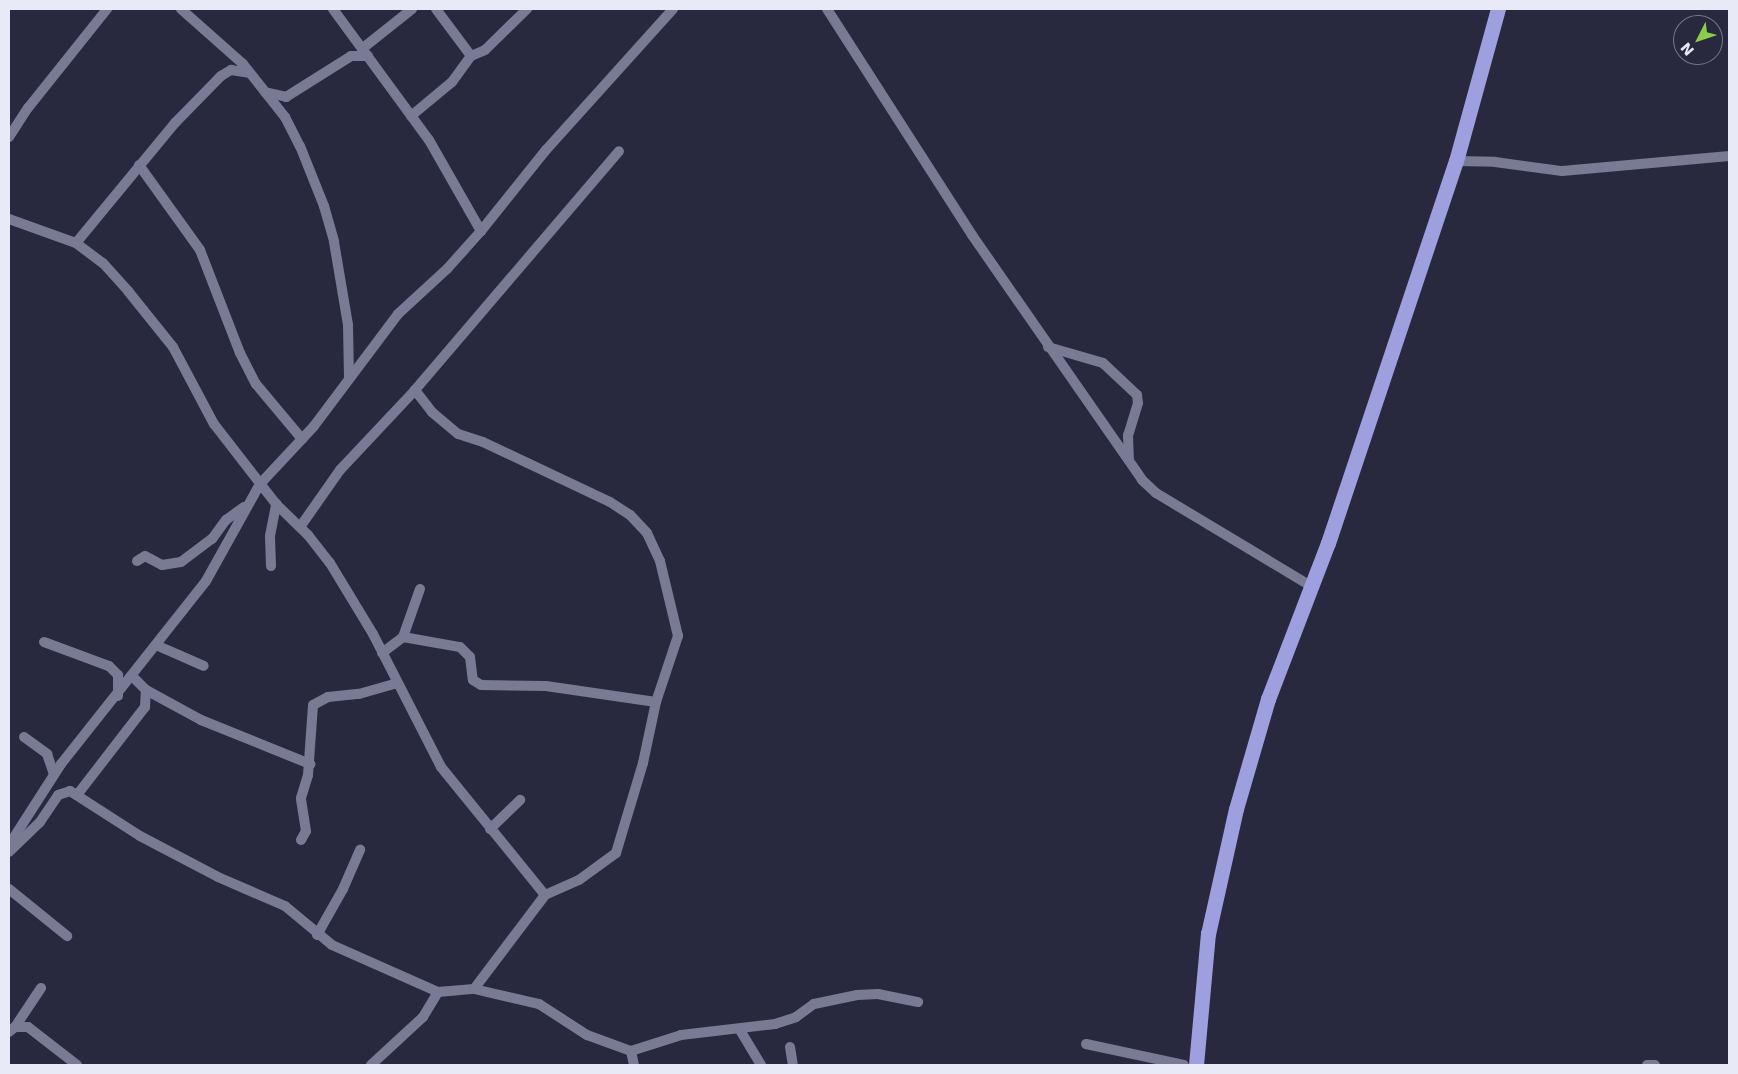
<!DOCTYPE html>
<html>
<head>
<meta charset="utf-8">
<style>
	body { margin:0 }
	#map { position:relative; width:1738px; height:1074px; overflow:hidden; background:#28293e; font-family:"DejaVu Sans",sans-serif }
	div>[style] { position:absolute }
	.minor>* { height:10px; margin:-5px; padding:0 5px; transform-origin:5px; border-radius:5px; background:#797a93 }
	.highway>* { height:15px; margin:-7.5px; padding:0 7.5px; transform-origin:7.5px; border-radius:7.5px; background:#9d9fdf }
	span { translate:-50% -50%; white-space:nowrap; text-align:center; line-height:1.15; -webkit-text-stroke:5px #28293e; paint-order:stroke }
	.frame { position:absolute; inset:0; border:10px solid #e9eaf8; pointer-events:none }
	.north { position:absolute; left:1673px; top:15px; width:50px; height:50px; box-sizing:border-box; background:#28293e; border:1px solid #757688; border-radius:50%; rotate:229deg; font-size:14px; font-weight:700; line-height:20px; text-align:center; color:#e9eaf8 }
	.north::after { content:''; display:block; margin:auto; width:18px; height:22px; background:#8ace47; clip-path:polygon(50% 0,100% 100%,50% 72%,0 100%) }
</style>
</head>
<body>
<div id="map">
	<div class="minor">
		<div style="left:181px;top:9px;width:83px;rotate:41.6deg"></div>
		<div style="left:243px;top:64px;width:68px;rotate:51.6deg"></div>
		<div style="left:285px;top:117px;width:33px;rotate:63deg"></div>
		<div style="left:300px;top:146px;width:65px;rotate:68.2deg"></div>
		<div style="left:324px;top:206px;width:37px;rotate:74deg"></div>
		<div style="left:334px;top:242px;width:84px;rotate:80.4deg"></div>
		<div style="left:348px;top:325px;width:52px;rotate:88.9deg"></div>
		<div style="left:333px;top:9px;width:162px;rotate:53.8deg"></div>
		<div style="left:429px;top:140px;width:105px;rotate:60.3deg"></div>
		<div style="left:436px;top:9px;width:59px;rotate:53.3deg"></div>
		<div style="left:471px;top:56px;width:15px;rotate:-23deg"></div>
		<div style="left:485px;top:50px;width:59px;rotate:-44.3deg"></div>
		<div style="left:827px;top:9px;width:269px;rotate:57.3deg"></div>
		<div style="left:972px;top:235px;width:298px;rotate:55.2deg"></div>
		<div style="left:1142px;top:480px;width:19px;rotate:43deg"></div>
		<div style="left:1156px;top:493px;width:181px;rotate:31deg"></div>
		<div style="left:363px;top:48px;width:63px;rotate:-38.5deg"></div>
		<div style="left:265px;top:92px;width:22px;rotate:13deg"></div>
		<div style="left:286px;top:97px;width:77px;rotate:-32.2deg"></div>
		<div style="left:351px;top:56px;width:17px"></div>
		<div style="left:411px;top:116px;width:53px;rotate:-39.7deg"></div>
		<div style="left:452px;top:82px;width:32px;rotate:-54deg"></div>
		<div style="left:9px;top:137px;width:35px;rotate:-57deg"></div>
		<div style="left:28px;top:108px;width:127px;rotate:-51.4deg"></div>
		<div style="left:1456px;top:161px;width:39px;rotate:1deg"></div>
		<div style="left:1495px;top:162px;width:68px;rotate:7.7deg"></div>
		<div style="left:1562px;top:171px;width:168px;rotate:-5.1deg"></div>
		<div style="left:139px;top:165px;width:105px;rotate:54.3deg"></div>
		<div style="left:200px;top:250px;width:110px;rotate:68.8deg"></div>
		<div style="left:240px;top:353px;width:35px;rotate:63deg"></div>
		<div style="left:256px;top:384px;width:72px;rotate:50.1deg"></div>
		<div style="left:9px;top:219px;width:71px;rotate:19.7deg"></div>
		<div style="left:76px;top:243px;width:34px;rotate:37deg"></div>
		<div style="left:103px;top:263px;width:38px;rotate:48deg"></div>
		<div style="left:128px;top:291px;width:72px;rotate:51.2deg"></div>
		<div style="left:173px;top:347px;width:87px;rotate:62deg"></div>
		<div style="left:214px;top:424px;width:101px;rotate:52.2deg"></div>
		<div style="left:276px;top:504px;width:45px;rotate:44.1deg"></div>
		<div style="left:308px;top:535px;width:36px;rotate:52deg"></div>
		<div style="left:330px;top:563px;width:83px;rotate:58.8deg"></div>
		<div style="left:373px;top:634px;width:149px;rotate:62.9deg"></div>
		<div style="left:441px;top:767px;width:165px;rotate:50.9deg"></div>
		<div style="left:76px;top:243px;width:156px;rotate:-50.5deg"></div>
		<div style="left:175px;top:123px;width:66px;rotate:-45.6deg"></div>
		<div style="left:221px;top:76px;width:12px;rotate:-31deg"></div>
		<div style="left:231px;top:70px;width:18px;rotate:9deg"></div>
		<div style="left:1048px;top:347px;width:57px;rotate:16.2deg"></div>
		<div style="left:1103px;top:363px;width:47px;rotate:43.3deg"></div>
		<div style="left:1137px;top:395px;width:8px;rotate:83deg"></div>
		<div style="left:1138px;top:403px;width:34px;rotate:107deg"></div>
		<div style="left:1128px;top:435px;width:25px;rotate:88deg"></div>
		<div style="left:300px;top:527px;width:70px;rotate:-54.9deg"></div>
		<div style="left:340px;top:470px;width:110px;rotate:-46.8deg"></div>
		<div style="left:415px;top:390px;width:314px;rotate:-49.5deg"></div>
		<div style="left:137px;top:561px;width:9px;rotate:-32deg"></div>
		<div style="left:145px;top:556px;width:19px;rotate:28deg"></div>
		<div style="left:162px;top:565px;width:19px;rotate:-9deg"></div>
		<div style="left:181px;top:562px;width:39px;rotate:-37deg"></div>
		<div style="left:212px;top:539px;width:24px;rotate:-54deg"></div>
		<div style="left:226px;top:520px;width:22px;rotate:-36deg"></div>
		<div style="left:271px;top:566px;width:30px;rotate:-92deg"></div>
		<div style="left:270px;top:536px;width:33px;rotate:-79deg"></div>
		<div style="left:403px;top:637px;width:51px;rotate:-70.5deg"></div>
		<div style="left:44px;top:642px;width:69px;rotate:20.3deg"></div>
		<div style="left:109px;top:666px;width:13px;rotate:45deg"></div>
		<div style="left:118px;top:675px;width:21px;rotate:90deg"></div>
		<div style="left:156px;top:645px;width:52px;rotate:23.6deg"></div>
		<div style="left:382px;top:653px;width:26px;rotate:-37deg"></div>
		<div style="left:403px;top:637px;width:58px;rotate:10deg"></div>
		<div style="left:460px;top:647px;width:14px;rotate:45deg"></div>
		<div style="left:470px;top:657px;width:23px;rotate:83deg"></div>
		<div style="left:473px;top:680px;width:9px;rotate:32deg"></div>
		<div style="left:481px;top:685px;width:65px;rotate:0.9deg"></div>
		<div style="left:546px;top:686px;width:111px;rotate:8.3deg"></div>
		<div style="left:146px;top:690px;width:63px;rotate:28.6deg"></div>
		<div style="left:201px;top:720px;width:118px;rotate:22deg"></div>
		<div style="left:24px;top:737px;width:29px;rotate:36deg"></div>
		<div style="left:47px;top:754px;width:21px;rotate:71deg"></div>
		<div style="left:77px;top:795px;width:111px;rotate:-52.3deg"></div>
		<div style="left:145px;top:707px;width:17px;rotate:-87deg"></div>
		<div style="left:146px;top:690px;width:20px;rotate:-135deg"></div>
		<div style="left:490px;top:829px;width:42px;rotate:-44deg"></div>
		<div style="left:301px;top:840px;width:10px;rotate:-61deg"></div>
		<div style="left:306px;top:831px;width:33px;rotate:-99deg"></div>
		<div style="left:301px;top:798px;width:24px;rotate:-73deg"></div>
		<div style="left:308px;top:775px;width:70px;rotate:-85.9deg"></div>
		<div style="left:313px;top:705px;width:17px;rotate:-28deg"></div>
		<div style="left:328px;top:697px;width:31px;rotate:-6deg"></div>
		<div style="left:359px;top:694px;width:40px;rotate:-16deg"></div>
		<div style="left:9px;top:845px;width:96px;rotate:-57.3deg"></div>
		<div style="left:61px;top:764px;width:233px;rotate:-51.6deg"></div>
		<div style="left:206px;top:581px;width:111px;rotate:-60.9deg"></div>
		<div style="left:260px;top:484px;width:79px;rotate:-47deg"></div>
		<div style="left:314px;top:426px;width:140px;rotate:-53.1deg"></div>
		<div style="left:398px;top:314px;width:67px;rotate:-42.6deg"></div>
		<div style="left:447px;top:269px;width:51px;rotate:-48.2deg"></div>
		<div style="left:481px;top:231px;width:104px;rotate:-51.3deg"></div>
		<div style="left:546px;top:150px;width:190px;rotate:-48deg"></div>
		<div style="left:9px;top:852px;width:43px;rotate:-44.1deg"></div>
		<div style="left:40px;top:822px;width:32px;rotate:-56deg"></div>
		<div style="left:58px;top:795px;width:13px;rotate:-18deg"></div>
		<div style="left:70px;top:791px;width:83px;rotate:32.7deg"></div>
		<div style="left:140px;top:836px;width:88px;rotate:27.7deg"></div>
		<div style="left:218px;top:877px;width:73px;rotate:23.4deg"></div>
		<div style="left:285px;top:906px;width:61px;rotate:39.7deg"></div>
		<div style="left:332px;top:945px;width:116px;rotate:23.9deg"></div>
		<div style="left:438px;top:992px;width:36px;rotate:-5deg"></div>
		<div style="left:474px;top:989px;width:118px;rotate:-52.9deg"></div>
		<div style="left:545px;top:895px;width:37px;rotate:-24deg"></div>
		<div style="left:579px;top:880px;width:46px;rotate:-36.1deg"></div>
		<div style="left:616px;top:853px;width:94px;rotate:-73.3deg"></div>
		<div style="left:643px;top:763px;width:62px;rotate:-78deg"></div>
		<div style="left:656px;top:702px;width:70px;rotate:-71.6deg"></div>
		<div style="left:678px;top:636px;width:77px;rotate:-103.5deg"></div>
		<div style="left:660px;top:561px;width:31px;rotate:-115deg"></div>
		<div style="left:647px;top:533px;width:25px;rotate:-133deg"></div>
		<div style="left:630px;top:515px;width:24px;rotate:-147deg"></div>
		<div style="left:610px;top:502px;width:140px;rotate:-154.7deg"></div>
		<div style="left:483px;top:442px;width:26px;rotate:-162deg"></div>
		<div style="left:458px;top:434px;width:34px;rotate:-140deg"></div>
		<div style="left:432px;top:412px;width:28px;rotate:-128deg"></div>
		<div style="left:9px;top:889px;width:75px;rotate:39deg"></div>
		<div style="left:317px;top:935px;width:53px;rotate:-60.5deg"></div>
		<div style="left:343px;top:889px;width:43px;rotate:-66.4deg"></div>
		<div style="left:474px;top:989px;width:67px;rotate:13deg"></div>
		<div style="left:539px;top:1004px;width:57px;rotate:32.9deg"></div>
		<div style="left:587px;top:1035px;width:47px;rotate:20deg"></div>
		<div style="left:631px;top:1051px;width:52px;rotate:-17.7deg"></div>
		<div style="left:681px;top:1035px;width:95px;rotate:-6.7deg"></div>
		<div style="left:775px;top:1024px;width:22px;rotate:-18deg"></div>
		<div style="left:796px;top:1017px;width:22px;rotate:-36deg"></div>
		<div style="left:814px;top:1004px;width:44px;rotate:-11.8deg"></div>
		<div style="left:857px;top:995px;width:21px;rotate:-3deg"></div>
		<div style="left:878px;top:994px;width:41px;rotate:11.3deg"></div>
		<div style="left:15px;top:1027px;width:47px;rotate:-56.3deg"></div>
		<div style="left:740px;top:1030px;width:41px;rotate:59deg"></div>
		<div style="left:9px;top:1032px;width:8px;rotate:-40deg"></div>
		<div style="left:15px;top:1027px;width:13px"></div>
		<div style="left:28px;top:1027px;width:62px;rotate:37.8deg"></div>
		<div style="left:1086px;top:1044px;width:100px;rotate:12.1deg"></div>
		<div style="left:790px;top:1047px;width:18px;rotate:81deg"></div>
		<div style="left:631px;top:1051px;width:14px;rotate:78deg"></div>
		<div style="left:371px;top:1065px;width:71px;rotate:-42.7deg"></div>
		<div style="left:423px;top:1017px;width:29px;rotate:-59deg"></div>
		<div style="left:1647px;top:1065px;width:8px"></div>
	</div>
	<div class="highway">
		<div style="left:1196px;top:1065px;width:132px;rotate:-84.8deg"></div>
		<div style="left:1208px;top:934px;width:128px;rotate:-77.4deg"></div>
		<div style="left:1236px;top:809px;width:115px;rotate:-73.8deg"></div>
		<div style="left:1268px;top:699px;width:167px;rotate:-69deg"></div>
		<div style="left:1328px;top:543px;width:403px;rotate:-71.5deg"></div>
		<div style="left:1456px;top:161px;width:158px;rotate:-74.6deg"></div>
	</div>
	<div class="frame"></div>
	<div class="north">N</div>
</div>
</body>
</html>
